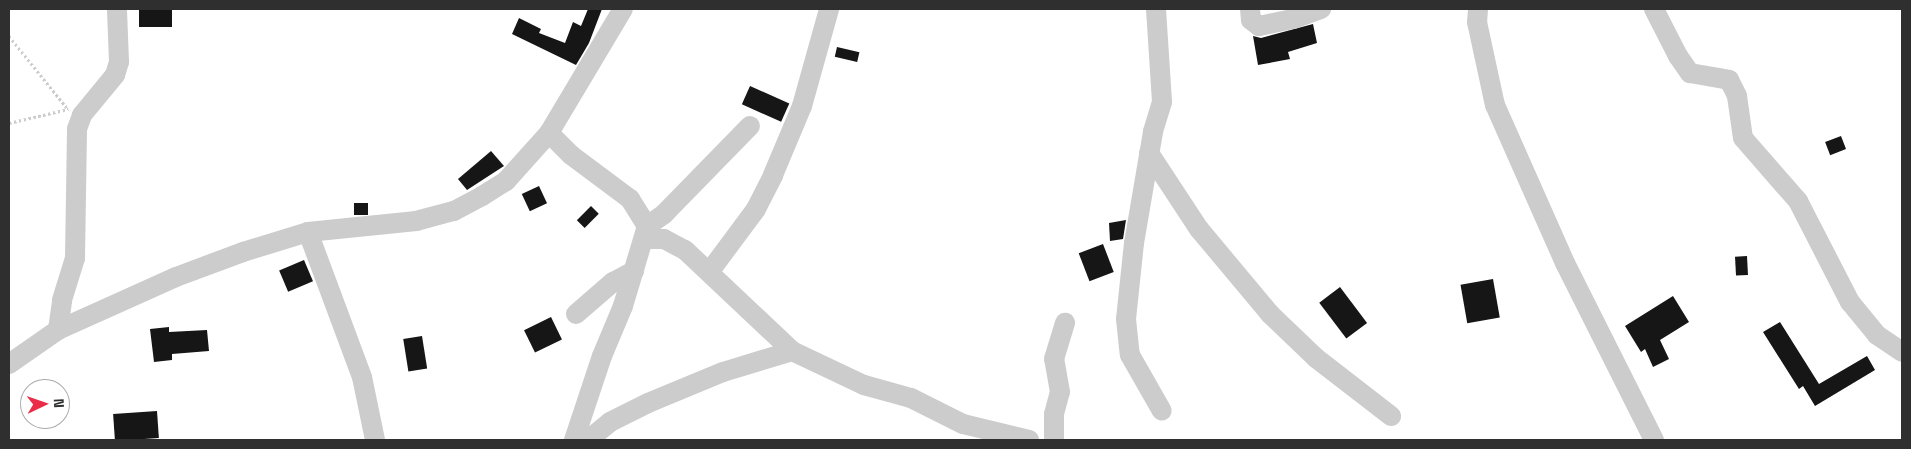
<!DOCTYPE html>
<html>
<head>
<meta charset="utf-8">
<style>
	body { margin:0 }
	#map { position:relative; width:1911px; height:449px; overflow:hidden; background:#fff; font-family:"Space Grotesk",sans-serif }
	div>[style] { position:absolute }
	.building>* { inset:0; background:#161616; transform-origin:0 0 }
	.path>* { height:2.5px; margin-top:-1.25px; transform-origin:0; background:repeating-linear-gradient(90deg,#ccc 0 2.5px,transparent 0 5px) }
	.minor>* { height:20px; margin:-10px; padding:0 10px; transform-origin:10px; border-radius:10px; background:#ccc }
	span { translate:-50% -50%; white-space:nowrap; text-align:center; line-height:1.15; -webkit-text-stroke:5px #fff; paint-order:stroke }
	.frame { position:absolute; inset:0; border:10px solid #2f2f2f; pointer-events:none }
	.north { position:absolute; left:20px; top:379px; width:50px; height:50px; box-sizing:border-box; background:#fff; border:1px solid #acacac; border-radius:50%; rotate:87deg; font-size:14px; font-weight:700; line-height:20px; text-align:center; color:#2f2f2f }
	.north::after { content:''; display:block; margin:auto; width:18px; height:22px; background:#eb2c46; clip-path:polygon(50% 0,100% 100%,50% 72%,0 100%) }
</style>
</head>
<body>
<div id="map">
	<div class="building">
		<div style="left:139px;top:9px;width:33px;height:18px"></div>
		<div style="clip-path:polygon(588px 9px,602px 9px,589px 43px,576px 65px,512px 34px,519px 18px,541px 29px,539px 33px,565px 43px,573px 22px,581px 26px)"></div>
		<div style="clip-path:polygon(1313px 24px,1317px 43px,1288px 52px,1290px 59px,1258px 65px,1253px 36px,1261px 38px)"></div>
		<div style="left:837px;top:47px;width:23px;height:10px;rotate:13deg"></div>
		<div style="left:750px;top:86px;width:43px;height:20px;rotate:24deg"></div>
		<div style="left:1841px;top:136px;width:14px;height:17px;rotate:69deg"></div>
		<div style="clip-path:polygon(491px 151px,504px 166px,467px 190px,458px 179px)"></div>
		<div style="left:539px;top:186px;width:19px;height:19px;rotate:65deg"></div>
		<div style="left:354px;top:203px;width:14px;height:12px"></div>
		<div style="left:591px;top:206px;width:11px;height:20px;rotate:45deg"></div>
		<div style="clip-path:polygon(1126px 220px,1123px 239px,1110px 241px,1109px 223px)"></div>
		<div style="left:1103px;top:244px;width:30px;height:26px;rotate:69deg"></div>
		<div style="left:1747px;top:256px;width:19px;height:12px;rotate:87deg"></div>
		<div style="left:304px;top:260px;width:23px;height:27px;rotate:67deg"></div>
		<div style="left:1493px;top:279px;width:39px;height:33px;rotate:80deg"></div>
		<div style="left:1340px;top:287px;width:45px;height:26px;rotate:53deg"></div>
		<div style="clip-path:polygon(1673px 296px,1689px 322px,1660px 340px,1669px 359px,1653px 367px,1645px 349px,1641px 352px,1625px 326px)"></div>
		<div style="left:551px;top:317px;width:25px;height:30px;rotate:64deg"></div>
		<div style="clip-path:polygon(1780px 322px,1819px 384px,1867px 356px,1875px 370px,1815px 406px,1803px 386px,1799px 389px,1763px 332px)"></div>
		<div style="clip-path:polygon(169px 327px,169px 332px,207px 330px,209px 351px,172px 354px,172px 360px,154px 362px,150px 329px)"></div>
		<div style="left:422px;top:336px;width:33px;height:19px;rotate:81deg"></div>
		<div style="left:157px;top:411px;width:27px;height:44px;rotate:86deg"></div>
	</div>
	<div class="path">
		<div style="left:9px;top:36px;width:92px;rotate:51.1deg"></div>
		<div style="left:9px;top:123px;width:61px;rotate:-13.3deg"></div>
	</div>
	<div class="minor">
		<div style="left:1156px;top:9px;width:93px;rotate:86.3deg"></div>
		<div style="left:1162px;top:102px;width:31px;rotate:107deg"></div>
		<div style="left:1153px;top:132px;width:113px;rotate:99.7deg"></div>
		<div style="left:1134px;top:243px;width:76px;rotate:96deg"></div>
		<div style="left:1126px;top:319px;width:36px;rotate:84deg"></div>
		<div style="left:1130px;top:355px;width:64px;rotate:60.3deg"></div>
		<div style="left:1250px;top:9px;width:11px;rotate:85deg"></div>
		<div style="left:1251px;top:20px;width:10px;rotate:37deg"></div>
		<div style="left:1259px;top:26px;width:35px;rotate:-12deg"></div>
		<div style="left:1293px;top:19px;width:30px;rotate:-20deg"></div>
		<div style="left:1478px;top:9px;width:13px;rotate:94deg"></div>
		<div style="left:1477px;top:22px;width:85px;rotate:77.8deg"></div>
		<div style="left:1495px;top:105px;width:173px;rotate:66.1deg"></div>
		<div style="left:1565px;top:263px;width:198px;rotate:63.3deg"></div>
		<div style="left:1654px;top:9px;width:53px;rotate:62.9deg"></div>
		<div style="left:1678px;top:56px;width:21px;rotate:55deg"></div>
		<div style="left:1690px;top:73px;width:40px;rotate:10deg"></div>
		<div style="left:1729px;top:80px;width:18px;rotate:63deg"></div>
		<div style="left:1737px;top:96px;width:42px;rotate:81.9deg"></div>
		<div style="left:1743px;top:138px;width:84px;rotate:48.9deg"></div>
		<div style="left:1798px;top:201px;width:114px;rotate:62.8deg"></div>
		<div style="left:1850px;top:302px;width:43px;rotate:50.7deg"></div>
		<div style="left:1877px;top:335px;width:30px;rotate:34deg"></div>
		<div style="left:549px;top:133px;width:31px;rotate:45deg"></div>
		<div style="left:571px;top:155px;width:74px;rotate:36.7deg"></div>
		<div style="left:630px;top:199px;width:32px;rotate:58deg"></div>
		<div style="left:647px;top:226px;width:84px;rotate:106.7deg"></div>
		<div style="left:623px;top:306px;width:54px;rotate:112.8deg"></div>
		<div style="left:602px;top:356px;width:89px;rotate:108.4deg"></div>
		<div style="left:1149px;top:153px;width:91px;rotate:56.7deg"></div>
		<div style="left:1199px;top:229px;width:111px;rotate:50.1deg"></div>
		<div style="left:1270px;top:314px;width:64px;rotate:43.7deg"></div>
		<div style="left:1316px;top:358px;width:95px;rotate:37.7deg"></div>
		<div style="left:647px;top:226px;width:21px;rotate:-35deg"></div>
		<div style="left:664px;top:214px;width:123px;rotate:-45.7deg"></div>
		<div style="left:308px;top:232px;width:155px;rotate:69.6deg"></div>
		<div style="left:362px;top:377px;width:64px;rotate:78.3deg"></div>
		<div style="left:644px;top:239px;width:20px"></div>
		<div style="left:664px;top:239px;width:24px;rotate:28deg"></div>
		<div style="left:685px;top:250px;width:147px;rotate:43.3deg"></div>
		<div style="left:792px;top:351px;width:80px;rotate:25.3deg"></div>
		<div style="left:864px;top:385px;width:49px;rotate:15.5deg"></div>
		<div style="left:911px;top:398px;width:58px;rotate:26.6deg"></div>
		<div style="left:963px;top:424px;width:68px;rotate:13.6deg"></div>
		<div style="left:710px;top:271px;width:77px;rotate:-53.4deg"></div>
		<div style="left:756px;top:209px;width:38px;rotate:-63deg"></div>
		<div style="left:773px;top:175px;width:75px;rotate:-67.2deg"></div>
		<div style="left:802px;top:106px;width:101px;rotate:-74.4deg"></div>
		<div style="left:576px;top:314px;width:49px;rotate:-40.9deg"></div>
		<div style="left:613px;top:282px;width:24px;rotate:-28deg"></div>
		<div style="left:58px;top:330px;width:30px;rotate:-82deg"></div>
		<div style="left:62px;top:300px;width:44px;rotate:-72.8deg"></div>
		<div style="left:75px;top:258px;width:129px;rotate:-89.1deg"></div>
		<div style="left:77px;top:129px;width:15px;rotate:-70deg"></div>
		<div style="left:82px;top:115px;width:52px;rotate:-50.5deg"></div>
		<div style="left:115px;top:75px;width:14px;rotate:-73deg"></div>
		<div style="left:119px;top:62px;width:53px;rotate:-92.2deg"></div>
		<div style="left:9px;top:364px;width:60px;rotate:-34.8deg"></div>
		<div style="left:58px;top:330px;width:129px;rotate:-24.2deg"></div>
		<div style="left:176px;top:277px;width:72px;rotate:-20.5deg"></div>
		<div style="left:243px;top:252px;width:68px;rotate:-17.1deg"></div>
		<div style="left:308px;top:232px;width:109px;rotate:-5.8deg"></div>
		<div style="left:416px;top:221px;width:39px;rotate:-15deg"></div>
		<div style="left:454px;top:211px;width:32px;rotate:-28deg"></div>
		<div style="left:482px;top:196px;width:28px;rotate:-32deg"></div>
		<div style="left:506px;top:181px;width:64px;rotate:-48.1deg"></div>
		<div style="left:549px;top:133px;width:144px;rotate:-59.2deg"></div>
		<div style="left:588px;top:440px;width:28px;rotate:-39deg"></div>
		<div style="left:610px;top:422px;width:42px;rotate:-26.6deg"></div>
		<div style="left:648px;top:403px;width:81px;rotate:-22.5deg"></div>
		<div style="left:723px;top:372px;width:72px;rotate:-16.9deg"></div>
		<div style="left:1054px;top:440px;width:26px;rotate:-90deg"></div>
		<div style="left:1054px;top:414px;width:23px;rotate:-75deg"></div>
		<div style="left:1060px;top:392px;width:34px;rotate:-100deg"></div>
		<div style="left:1054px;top:359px;width:38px;rotate:-73deg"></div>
	</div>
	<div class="frame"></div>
	<div class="north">N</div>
</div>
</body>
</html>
